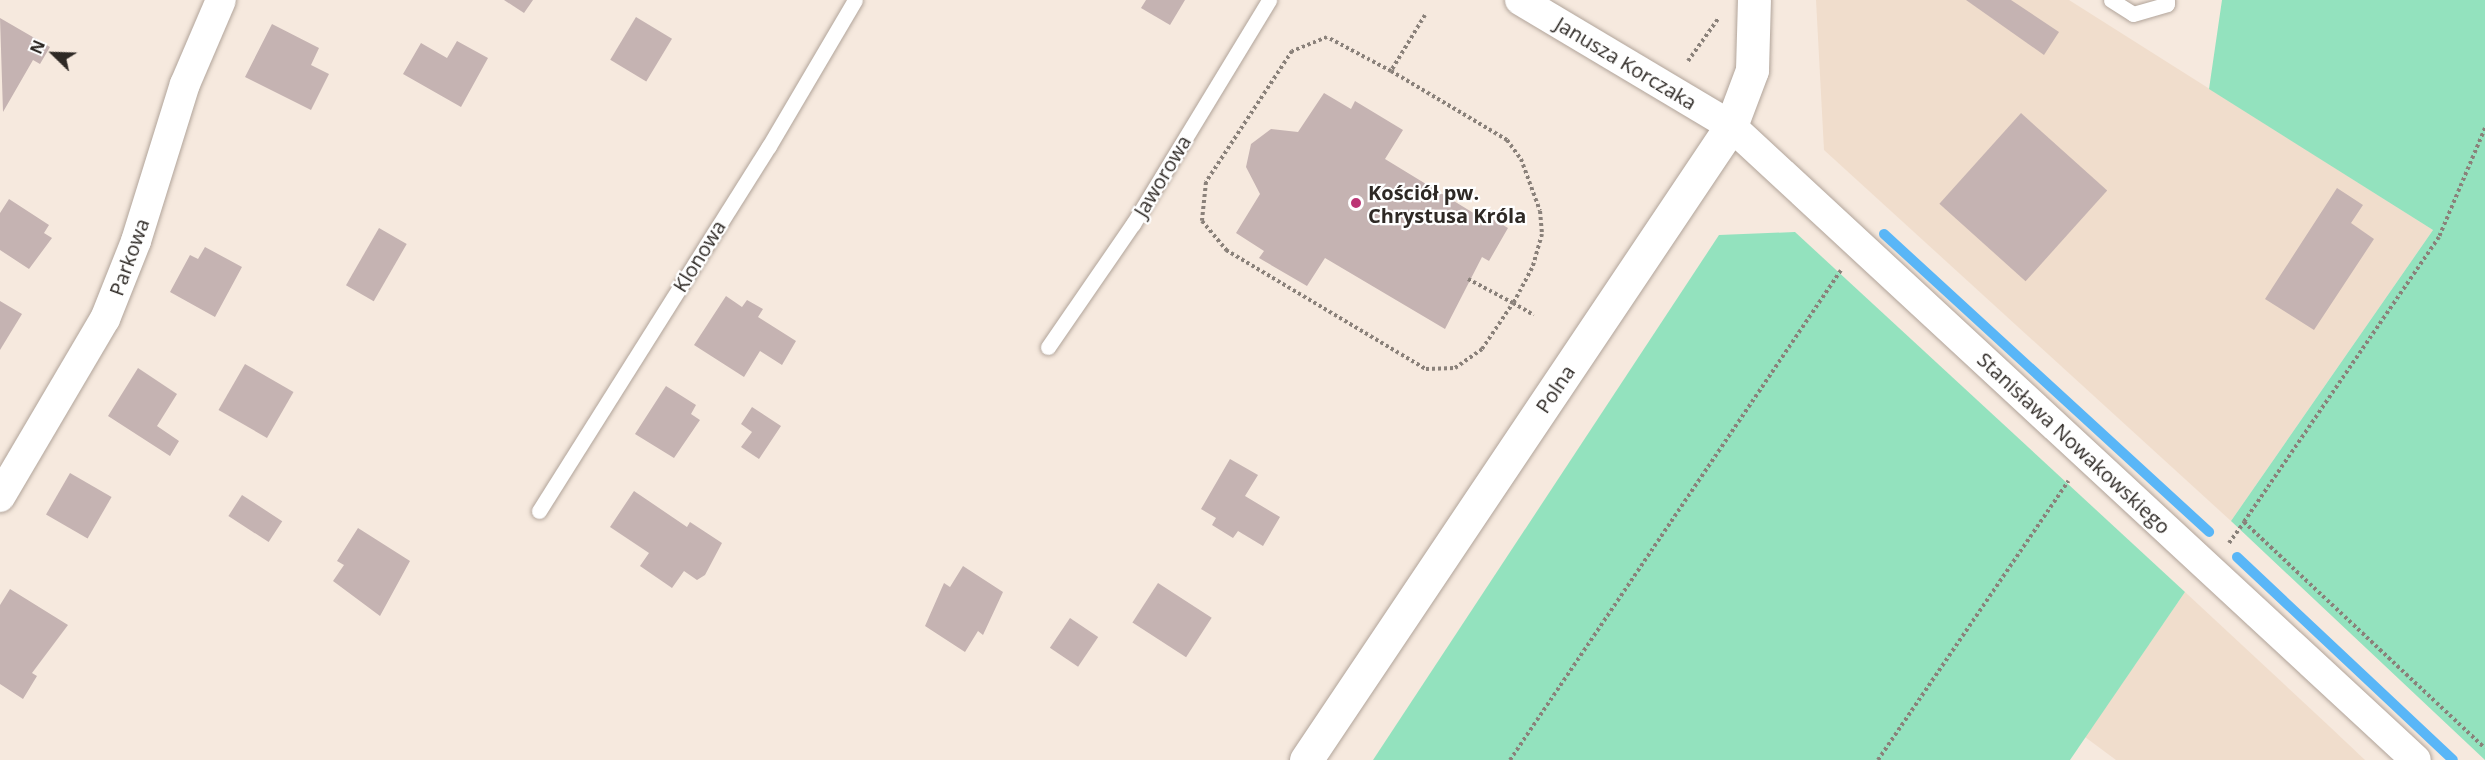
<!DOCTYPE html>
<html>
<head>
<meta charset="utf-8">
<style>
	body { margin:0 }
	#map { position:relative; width:2485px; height:760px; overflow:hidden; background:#f6e9de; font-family:"Open Sans",sans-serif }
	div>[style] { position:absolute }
	.built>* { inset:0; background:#f0ddcc }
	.green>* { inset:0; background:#93e2be }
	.stream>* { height:10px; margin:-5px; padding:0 5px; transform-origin:5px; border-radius:5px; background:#59b6f7 }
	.building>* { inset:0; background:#c5b3b2; transform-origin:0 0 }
	.path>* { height:4px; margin-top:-2px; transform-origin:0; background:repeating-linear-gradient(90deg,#8a817a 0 3px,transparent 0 6px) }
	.roads { filter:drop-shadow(0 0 2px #b1a49a) drop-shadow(0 0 2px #b1a49a) }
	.lane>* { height:15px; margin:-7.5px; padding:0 7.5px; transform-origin:7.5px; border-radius:7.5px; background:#fff }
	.street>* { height:30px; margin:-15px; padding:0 15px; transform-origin:15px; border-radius:15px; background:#fff }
	.secondary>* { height:33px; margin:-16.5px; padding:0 16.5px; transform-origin:16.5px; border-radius:16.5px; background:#fff }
	.dots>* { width:16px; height:16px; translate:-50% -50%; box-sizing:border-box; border:3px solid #fff; border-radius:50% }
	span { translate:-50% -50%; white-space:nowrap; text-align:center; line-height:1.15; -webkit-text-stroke:4.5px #fff; paint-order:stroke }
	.street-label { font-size:20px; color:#2e2925 }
	.poi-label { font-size:20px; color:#2e2925; font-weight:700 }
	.left { translate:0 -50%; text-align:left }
	.north { position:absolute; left:24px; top:24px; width:60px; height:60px; -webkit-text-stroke:4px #fff; paint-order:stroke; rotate:293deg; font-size:16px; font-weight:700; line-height:24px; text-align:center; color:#2e2925 }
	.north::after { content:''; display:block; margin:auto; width:21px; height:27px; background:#2e2925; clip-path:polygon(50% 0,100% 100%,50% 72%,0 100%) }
</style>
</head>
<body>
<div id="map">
	<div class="built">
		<div style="clip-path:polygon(1816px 0,2069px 0,2433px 230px,2231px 521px,1824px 150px)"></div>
		<div style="clip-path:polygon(2185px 592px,2329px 726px,2365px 760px,2116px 760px,2085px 737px)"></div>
	</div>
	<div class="green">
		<div style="clip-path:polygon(2222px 0,2485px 0,2485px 760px,2231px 521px,2433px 230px,2209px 89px)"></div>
		<div style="clip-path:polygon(1795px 232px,2185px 592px,2070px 760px,1373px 760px,1719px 235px)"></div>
	</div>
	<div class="stream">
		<div style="left:1884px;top:234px;width:441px;rotate:42.5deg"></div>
		<div style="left:2237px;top:557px;width:296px;rotate:43.2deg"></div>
	</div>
	<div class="building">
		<div style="clip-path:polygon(504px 0,533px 0,524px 13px)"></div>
		<div style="clip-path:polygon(1146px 0,1185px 0,1170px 25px,1141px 8px)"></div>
		<div style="clip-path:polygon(1966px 0,2011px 0,2059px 32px,2044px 55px)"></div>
		<div style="left:636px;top:17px;width:42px;height:50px;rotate:31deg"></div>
		<div style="clip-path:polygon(0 18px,50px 47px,40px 64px,33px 60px,3px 112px)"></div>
		<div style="clip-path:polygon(272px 24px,319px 48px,311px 65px,329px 74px,311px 110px,245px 77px)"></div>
		<div style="clip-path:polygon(457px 41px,488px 58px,461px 107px,403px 74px,421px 43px,447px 58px)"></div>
		<div style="clip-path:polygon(1324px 93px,1351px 109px,1355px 101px,1403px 130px,1385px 159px,1480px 217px,1482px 213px,1508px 228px,1489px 261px,1482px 257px,1445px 329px,1325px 258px,1307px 286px,1259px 258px,1264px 251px,1236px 233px,1260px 194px,1246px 167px,1251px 144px,1271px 129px,1298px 132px)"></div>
		<div style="left:2021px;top:113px;width:116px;height:122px;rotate:42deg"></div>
		<div style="clip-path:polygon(2337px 188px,2363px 205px,2351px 223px,2374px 239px,2314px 330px,2265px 299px)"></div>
		<div style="clip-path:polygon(9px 199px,49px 225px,44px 233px,52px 238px,29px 269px,0 250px,0 213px)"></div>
		<div style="left:379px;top:228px;width:32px;height:66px;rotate:30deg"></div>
		<div style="clip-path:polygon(205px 247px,242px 267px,215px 317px,170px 292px,190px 255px,198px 259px)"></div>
		<div style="clip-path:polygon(726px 296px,742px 307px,747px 300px,763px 309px,758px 317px,796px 341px,782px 365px,760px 351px,744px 377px,694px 345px)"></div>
		<div style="clip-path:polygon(0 301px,22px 314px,0 350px)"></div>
		<div style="left:245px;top:364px;width:56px;height:53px;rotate:30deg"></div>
		<div style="clip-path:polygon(138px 368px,177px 394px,157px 426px,179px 441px,170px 456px,108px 416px)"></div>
		<div style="clip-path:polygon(666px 386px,696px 405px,691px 414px,700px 420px,674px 458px,635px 434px)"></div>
		<div style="clip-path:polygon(752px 407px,781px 426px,759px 459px,741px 447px,752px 432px,741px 424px)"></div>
		<div style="clip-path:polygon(1230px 459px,1258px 475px,1245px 496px,1280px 517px,1263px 546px,1238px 531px,1233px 538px,1212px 525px,1216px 518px,1201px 509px)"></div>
		<div style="left:70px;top:473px;width:48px;height:48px;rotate:30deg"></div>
		<div style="clip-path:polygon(634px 491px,687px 527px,690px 522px,722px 543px,705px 575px,697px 580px,684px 571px,672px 588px,640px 566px,649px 553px,610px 527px)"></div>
		<div style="left:242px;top:495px;width:48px;height:25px;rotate:33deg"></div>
		<div style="clip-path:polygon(358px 528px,410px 561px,380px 616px,333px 581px,344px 565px,337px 561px)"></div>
		<div style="clip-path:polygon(963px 566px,1003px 592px,983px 635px,978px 631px,965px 652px,925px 626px,944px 583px,950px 587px)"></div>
		<div style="left:1158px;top:583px;width:64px;height:47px;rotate:33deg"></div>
		<div style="clip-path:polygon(10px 589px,68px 625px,32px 673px,37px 676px,23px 699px,0 684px,0 605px)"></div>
		<div style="left:1070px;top:618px;width:34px;height:36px;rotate:34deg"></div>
	</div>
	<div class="path">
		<div style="left:1425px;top:15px;width:66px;rotate:121.3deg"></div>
		<div style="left:1391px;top:71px;width:135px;rotate:30.7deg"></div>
		<div style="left:1507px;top:140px;width:24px;rotate:54deg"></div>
		<div style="left:1521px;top:159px;width:55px;rotate:69.9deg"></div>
		<div style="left:1540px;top:211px;width:23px;rotate:85deg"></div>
		<div style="left:1542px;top:234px;width:35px;rotate:106deg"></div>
		<div style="left:1532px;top:268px;width:40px;rotate:118deg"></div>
		<div style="left:1513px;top:303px;width:24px;rotate:30deg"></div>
		<div style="left:1688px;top:61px;width:52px;rotate:-54.5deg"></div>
		<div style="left:1391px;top:71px;width:72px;rotate:-152deg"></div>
		<div style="left:1327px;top:37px;width:38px;rotate:158deg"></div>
		<div style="left:1292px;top:51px;width:157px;rotate:123.3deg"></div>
		<div style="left:1206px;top:182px;width:39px;rotate:96deg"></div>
		<div style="left:1202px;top:221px;width:38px;rotate:50deg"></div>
		<div style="left:1226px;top:250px;width:233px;rotate:30.8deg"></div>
		<div style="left:1426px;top:369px;width:29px;rotate:-2deg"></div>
		<div style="left:1455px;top:368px;width:33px;rotate:-35deg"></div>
		<div style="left:1482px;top:349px;width:55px;rotate:-56deg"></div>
		<div style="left:1513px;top:303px;width:51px;rotate:-151.9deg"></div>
		<div style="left:2485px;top:128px;width:118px;rotate:112.9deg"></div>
		<div style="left:2439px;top:237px;width:345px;rotate:124.4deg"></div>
		<div style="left:2244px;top:522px;width:330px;rotate:43.2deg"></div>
		<div style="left:2229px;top:543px;width:26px;rotate:-54deg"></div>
		<div style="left:1510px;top:760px;width:591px;rotate:-55.96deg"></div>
		<div style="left:1878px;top:760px;width:338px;rotate:-55.7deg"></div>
	</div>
	<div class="roads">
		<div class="lane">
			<div style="left:2111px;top:0;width:26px;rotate:32deg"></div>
			<div style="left:2133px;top:14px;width:35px;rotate:-16deg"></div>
			<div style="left:2167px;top:4px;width:4px;rotate:-90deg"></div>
			<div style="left:1048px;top:347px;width:150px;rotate:-55.4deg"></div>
			<div style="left:1133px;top:224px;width:262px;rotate:-58.7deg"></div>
			<div style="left:539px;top:511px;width:431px;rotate:-57.8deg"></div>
			<div style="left:769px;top:146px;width:169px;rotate:-59.5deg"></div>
		</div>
		<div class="street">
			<div style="left:1520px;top:0;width:246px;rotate:30.8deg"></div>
			<div style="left:1731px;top:126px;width:933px;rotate:42.79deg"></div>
			<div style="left:0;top:497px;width:207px;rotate:-59.5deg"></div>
			<div style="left:105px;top:319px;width:84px;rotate:-68.3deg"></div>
			<div style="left:136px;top:241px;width:164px;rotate:-72.7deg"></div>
			<div style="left:185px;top:84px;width:91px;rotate:-66.8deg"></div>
		</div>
		<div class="secondary">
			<div style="left:1306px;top:760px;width:763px;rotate:-56.16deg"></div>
			<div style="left:1731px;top:126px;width:60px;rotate:-69.4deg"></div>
			<div style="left:1752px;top:70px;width:70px;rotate:-88.4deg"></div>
		</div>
	</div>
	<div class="dots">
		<div style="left:1356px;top:203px;background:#bc3575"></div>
	</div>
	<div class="street-label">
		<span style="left:1626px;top:63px;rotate:31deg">Janusza Korczaka</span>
		<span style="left:1162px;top:176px;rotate:-59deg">Jaworowa</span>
		<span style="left:699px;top:256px;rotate:-58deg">Klonowa</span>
		<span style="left:129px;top:257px;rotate:-70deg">Parkowa</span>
		<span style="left:1555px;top:389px;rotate:-56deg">Polna</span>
		<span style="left:2074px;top:443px;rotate:43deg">Stanisława Nowakowskiego</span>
	</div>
	<div class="poi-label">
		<span class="left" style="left:1368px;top:204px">Kościół pw.<br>Chrystusa Króla</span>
	</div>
	<div class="north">N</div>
</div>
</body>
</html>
